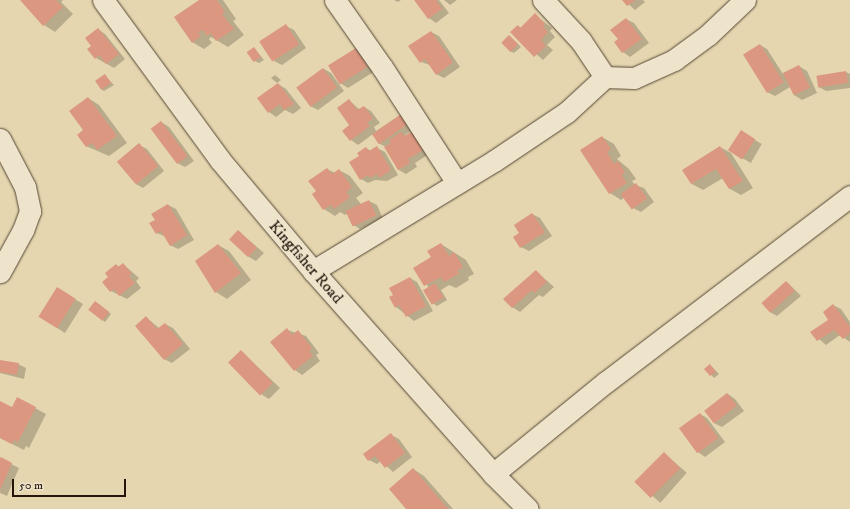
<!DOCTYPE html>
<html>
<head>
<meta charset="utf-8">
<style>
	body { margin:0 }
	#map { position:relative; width:850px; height:509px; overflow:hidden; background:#e5d6af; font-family:"IM FELL DW Pica",serif }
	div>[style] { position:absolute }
	.shadow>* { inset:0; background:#0003; transform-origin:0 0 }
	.building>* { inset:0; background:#db977f; transform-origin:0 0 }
	.roads { filter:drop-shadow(0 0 1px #544636) drop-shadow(0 0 1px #544636) }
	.minor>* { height:21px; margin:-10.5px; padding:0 10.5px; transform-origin:10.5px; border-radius:10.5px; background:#eee4cb }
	span { translate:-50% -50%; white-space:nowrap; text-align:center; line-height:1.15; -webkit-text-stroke:3px #eee4cb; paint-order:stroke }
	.street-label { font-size:16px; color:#24160d }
	.scale { position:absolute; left:12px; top:479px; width:114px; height:18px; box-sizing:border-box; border:2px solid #24160d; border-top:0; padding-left:5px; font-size:12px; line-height:14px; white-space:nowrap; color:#24160d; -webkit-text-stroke:3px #eee4cb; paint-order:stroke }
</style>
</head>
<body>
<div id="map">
	<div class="shadow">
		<div style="clip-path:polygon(21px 0,63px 0,61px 2px,73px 14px,55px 32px,44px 25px)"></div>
		<div style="clip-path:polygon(201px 0,223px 0,236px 19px,233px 21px,244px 35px,228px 47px,211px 37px,209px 39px,212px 43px,204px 49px,192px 42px)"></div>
		<div style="clip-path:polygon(394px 0,401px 0,398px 2px)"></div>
		<div style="clip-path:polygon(415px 0,439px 0,449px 13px,436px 23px,429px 18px)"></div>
		<div style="clip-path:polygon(444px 0,457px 0,450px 5px)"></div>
		<div style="clip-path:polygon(624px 0,643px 0,645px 2px,635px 10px)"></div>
		<div style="clip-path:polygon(535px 15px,552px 28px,550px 31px,555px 37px,547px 45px,553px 50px,543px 60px,511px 32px,518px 26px,521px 28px)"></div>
		<div style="clip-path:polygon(626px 19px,634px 23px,649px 43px,630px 57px,623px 52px,619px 39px)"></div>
		<div style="clip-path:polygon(286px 26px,294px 30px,306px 48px,282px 65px,274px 61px)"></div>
		<div style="clip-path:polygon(98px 29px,105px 34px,125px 59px,114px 68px,96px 58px,92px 46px)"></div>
		<div style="clip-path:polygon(431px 32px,439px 36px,460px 67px,444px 78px,436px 74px,430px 65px,421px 62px)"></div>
		<div style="clip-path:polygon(509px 36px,521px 47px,514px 53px,510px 51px)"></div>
		<div style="clip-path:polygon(760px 45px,767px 49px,783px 74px,799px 66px,807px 71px,817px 93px,802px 100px,794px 95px,790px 87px,775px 96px,767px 92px)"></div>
		<div style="clip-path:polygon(254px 48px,264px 60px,259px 63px,255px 61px)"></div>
		<div style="clip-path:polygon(356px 49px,364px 53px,375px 71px,348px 88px,340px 83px)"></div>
		<div style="clip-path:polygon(324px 69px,331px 73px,344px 91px,318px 110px,310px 106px)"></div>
		<div style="clip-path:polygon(846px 72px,850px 74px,850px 88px,826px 91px,819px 87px)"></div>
		<div style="clip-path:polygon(275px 75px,281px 80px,277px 83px,271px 78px)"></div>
		<div style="clip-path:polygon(105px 76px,114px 85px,104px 91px,101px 89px)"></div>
		<div style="clip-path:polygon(278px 84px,286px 89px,301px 108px,293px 114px,285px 110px,276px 117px,269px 112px)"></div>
		<div style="clip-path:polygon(88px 98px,99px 105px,127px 143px,109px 156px,86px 146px,84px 130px)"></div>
		<div style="clip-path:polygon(349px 100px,360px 110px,364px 107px,371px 111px,380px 123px,374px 127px,376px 131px,404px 113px,418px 127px,405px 135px,432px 152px,415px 163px,417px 167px,406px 174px,399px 170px,386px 147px,378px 143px,373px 134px,358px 145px,351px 140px)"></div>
		<div style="clip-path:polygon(161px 122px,169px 127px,194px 161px,185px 167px,177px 163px)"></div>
		<div style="left:741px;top:132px;width:24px;height:22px;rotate:30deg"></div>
		<div style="clip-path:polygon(602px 137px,614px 144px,621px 156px,617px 159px,629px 169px,636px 179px,632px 181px,635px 185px,644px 188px,654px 202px,641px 212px,633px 208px,625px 197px,621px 200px,610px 193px)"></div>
		<div style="clip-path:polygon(139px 145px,147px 149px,164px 171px,143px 188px,136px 184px)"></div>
		<div style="clip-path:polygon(720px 147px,731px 153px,753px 188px,741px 195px,730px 189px,723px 178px,703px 190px,692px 184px,683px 170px)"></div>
		<div style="clip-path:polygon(366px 148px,371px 151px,377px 148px,385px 152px,398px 175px,387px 181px,375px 180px,368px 183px,361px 179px,361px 156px)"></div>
		<div style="clip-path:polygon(327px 169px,335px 173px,339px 170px,350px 176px,363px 193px,356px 198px,361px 204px,369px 201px,377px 205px,383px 219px,360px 229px,352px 224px,348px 213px,345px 215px,340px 212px,335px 216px,324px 209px,317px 191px)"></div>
		<div style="clip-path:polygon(168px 205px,176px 209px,194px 240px,178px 249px,170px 245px,166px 237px,157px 233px,156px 220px)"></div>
		<div style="clip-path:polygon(532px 214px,540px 218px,552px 236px,529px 251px,521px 247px)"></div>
		<div style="clip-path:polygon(238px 231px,264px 253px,256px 261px,249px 257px)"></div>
		<div style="clip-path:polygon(441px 244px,466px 260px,474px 274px,468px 277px,469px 280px,456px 288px,449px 285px,441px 290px,447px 300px,437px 306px,434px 304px,429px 288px,415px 268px,432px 257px)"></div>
		<div style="clip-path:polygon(218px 245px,229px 251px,251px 280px,227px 299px,216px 292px)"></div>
		<div style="clip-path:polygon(123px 264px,139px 278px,136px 281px,141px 288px,127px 299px,111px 291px,116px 265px,120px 267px)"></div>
		<div style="clip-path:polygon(536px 271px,554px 287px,543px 297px,539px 295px,520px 312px,512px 307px)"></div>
		<div style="clip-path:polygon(410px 278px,417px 282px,433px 311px,414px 321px,396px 307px,395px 295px)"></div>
		<div style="clip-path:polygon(787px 282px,801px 296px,777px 316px,770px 312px)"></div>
		<div style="clip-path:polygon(65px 293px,83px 304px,65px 333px,57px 328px)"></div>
		<div style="clip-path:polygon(99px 304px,111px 314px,105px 322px,89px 310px)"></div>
		<div style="clip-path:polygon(833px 305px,841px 309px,850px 322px,850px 342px,840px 335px,826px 345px,811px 332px,830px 320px)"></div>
		<div style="clip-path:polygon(146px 317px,160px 329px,165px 324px,173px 328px,190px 349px,172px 363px,164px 359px)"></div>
		<div style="clip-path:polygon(287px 330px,306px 336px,319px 353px,316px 355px,320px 361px,302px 375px,295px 370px)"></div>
		<div style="clip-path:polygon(241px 351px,280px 388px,269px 399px,261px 394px)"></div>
		<div style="clip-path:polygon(0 361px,18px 364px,26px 368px,24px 379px,0 373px)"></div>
		<div style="clip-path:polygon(710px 365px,719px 374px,714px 378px,706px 369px)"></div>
		<div style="clip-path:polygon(728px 394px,735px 399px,744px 411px,722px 427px,714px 423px)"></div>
		<div style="clip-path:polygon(0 402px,12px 408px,35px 408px,46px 414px,29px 448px,26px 446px,24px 450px,0 438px)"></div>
		<div style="clip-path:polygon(700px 414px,707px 418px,725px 442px,705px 457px,698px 452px)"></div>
		<div style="clip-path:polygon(391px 435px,399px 439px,412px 457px,393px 472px,381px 461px,377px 464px,369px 460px)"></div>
		<div style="left:664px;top:453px;width:30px;height:40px;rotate:41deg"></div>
		<div style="clip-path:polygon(1px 459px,19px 468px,7px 496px,0 493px)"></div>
		<div style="clip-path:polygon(413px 469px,424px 476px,453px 509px,407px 509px)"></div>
	</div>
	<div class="building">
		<div style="clip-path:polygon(20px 0,56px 0,63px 7px,43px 26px)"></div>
		<div style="clip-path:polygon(199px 0,217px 0,225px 12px,222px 14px,234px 29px,216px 41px,211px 33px,207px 36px,203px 30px,198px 32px,201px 36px,192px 43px,174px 17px)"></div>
		<div style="clip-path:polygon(414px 0,436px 0,442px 9px,428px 19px)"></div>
		<div style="clip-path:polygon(622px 0,636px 0,627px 6px)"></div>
		<div style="clip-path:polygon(535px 13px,545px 24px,543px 26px,548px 32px,541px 40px,546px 46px,534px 57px,510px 32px,518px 25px,520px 28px)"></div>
		<div style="clip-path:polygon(626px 18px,642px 39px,622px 53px,614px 42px,618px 39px,610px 30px)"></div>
		<div style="left:286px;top:24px;width:24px;height:32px;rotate:57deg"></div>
		<div style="clip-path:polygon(98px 28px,119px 54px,106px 64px,99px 55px,95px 59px,87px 49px,91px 46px,85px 38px)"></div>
		<div style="clip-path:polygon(431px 31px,453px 62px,436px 75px,425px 59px,420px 63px,408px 46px)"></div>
		<div style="left:509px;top:35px;width:13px;height:11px;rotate:45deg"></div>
		<div style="left:760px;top:44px;width:45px;height:20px;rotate:58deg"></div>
		<div style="left:254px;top:47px;width:12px;height:9px;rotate:55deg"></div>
		<div style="left:356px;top:48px;width:22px;height:33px;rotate:58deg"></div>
		<div style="left:799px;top:65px;width:25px;height:18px;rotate:64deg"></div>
		<div style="left:323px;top:68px;width:24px;height:33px;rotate:54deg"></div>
		<div style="left:846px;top:71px;width:12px;height:30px;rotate:81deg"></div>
		<div style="left:105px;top:74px;width:11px;height:12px;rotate:56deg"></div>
		<div style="clip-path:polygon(278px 83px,294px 104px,284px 110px,280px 104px,268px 113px,257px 98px)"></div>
		<div style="clip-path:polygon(88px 97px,117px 136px,97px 150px,92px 143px,86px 147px,77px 135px,83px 130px,69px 111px)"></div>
		<div style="clip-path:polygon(349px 99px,357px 110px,364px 106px,373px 118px,367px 123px,370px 126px,350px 141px,342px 131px,349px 125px,337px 108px)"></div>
		<div style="left:404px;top:112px;width:12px;height:39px;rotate:55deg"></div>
		<div style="left:161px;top:121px;width:44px;height:13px;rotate:53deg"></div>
		<div style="clip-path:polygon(415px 130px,426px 148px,408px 159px,410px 163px,398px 170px,384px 147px,391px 143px,389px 140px,401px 132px,404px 136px)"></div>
		<div style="left:741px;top:130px;width:17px;height:24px;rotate:33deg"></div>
		<div style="clip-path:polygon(602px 136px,611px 149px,607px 152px,614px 164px,618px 161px,625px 172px,622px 175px,627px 183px,609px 194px,580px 150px)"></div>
		<div style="left:139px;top:143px;width:30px;height:29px;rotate:50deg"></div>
		<div style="clip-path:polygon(377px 146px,391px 170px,379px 178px,377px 174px,370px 178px,368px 175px,360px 180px,349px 162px,359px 156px,357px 153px,366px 147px,369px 151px)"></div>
		<div style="clip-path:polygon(720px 146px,743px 181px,729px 189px,716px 169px,691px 184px,682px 170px)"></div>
		<div style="clip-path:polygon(327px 168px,332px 174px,339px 169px,352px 187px,346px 192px,350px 197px,334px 209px,331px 205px,323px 210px,312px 194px,316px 191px,308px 181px)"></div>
		<div style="left:636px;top:183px;width:19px;height:19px;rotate:54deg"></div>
		<div style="left:369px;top:200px;width:17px;height:26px;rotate:65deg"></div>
		<div style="clip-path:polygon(168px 204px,187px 235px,170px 246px,161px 231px,156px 234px,149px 223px,155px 220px,151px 214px)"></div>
		<div style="clip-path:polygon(532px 213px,545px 232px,520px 248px,513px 237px,519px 233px,514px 225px)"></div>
		<div style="left:238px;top:230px;width:26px;height:13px;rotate:43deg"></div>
		<div style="clip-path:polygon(441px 243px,449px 256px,454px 252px,463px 267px,457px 271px,459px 274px,444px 282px,441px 277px,424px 286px,413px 268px,431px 257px,427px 251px)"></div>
		<div style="clip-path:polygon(218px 244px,241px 273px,215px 293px,195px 261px)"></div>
		<div style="clip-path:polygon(123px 263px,132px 274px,129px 276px,135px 283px,119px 296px,114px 289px,110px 292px,102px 282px,108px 277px,105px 273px,116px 264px,118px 267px)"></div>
		<div style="clip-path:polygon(536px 270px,547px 282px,534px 293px,532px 290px,512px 308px,503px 299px)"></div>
		<div style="clip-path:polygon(410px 277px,426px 306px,406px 317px,399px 305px,395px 308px,389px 297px,393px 295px,389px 288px)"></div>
		<div style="left:786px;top:281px;width:13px;height:33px;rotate:48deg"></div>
		<div style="left:435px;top:283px;width:17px;height:14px;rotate:59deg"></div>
		<div style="left:57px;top:287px;width:22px;height:35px;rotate:32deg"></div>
		<div style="left:95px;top:301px;width:18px;height:11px;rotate:38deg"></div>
		<div style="clip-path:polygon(833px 304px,850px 327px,850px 333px,843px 339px,834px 330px,817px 341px,810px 332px,828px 320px,823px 312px)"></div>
		<div style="clip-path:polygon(146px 316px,157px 329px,165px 323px,183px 344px,164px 360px,135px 326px)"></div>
		<div style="clip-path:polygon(287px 328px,292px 335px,298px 330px,312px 348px,309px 351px,313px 356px,294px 371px,270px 342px)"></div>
		<div style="left:241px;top:350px;width:46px;height:18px;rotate:46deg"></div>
		<div style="left:0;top:360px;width:19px;height:12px;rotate:9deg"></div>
		<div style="clip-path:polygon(710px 364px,716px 372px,710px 376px,704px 369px)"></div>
		<div style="left:727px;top:393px;width:16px;height:29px;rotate:52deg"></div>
		<div style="clip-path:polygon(17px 397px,36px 407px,18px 442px,14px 440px,12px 444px,0 438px,0 401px,12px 407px)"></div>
		<div style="left:700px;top:413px;width:31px;height:26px;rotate:54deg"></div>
		<div style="clip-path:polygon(391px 433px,405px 453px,385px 468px,375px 456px,368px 461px,363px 454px)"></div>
		<div style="left:664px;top:452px;width:23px;height:42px;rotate:45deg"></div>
		<div style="clip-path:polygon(1px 457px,12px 463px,0 490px,0 458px)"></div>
		<div style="clip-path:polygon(413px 468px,448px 509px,406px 509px,389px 489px)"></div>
	</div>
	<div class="roads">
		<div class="minor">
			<div style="left:103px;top:0;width:198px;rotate:53.8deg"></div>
			<div style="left:220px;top:160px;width:145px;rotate:50deg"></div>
			<div style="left:313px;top:271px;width:271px;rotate:48.4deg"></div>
			<div style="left:493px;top:474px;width:49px;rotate:45deg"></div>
			<div style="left:335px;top:0;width:82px;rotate:55deg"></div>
			<div style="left:382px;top:67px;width:138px;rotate:57.1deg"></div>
			<div style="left:605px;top:77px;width:29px;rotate:2deg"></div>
			<div style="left:634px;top:78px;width:44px;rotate:-24.2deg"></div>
			<div style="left:674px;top:60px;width:42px;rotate:-36.3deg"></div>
			<div style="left:708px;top:35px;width:51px;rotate:-43.4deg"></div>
			<div style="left:0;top:139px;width:54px;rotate:62.5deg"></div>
			<div style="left:25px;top:187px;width:25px;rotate:78deg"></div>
			<div style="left:30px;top:211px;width:20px;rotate:110deg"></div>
			<div style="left:23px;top:230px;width:48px;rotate:118.7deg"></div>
			<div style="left:313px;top:271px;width:212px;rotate:-31.3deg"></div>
			<div style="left:494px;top:161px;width:88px;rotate:-33.9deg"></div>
			<div style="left:567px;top:112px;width:52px;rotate:-42.6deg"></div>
			<div style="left:605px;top:77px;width:43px;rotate:-123.7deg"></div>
			<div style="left:581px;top:41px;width:56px;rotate:-132.8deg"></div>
			<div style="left:493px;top:474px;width:146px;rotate:-39.2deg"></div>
			<div style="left:606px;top:382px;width:307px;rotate:-37.3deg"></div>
		</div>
	</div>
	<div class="street-label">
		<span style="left:306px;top:262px;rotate:49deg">Kingfisher Road</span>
	</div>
	<div class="scale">50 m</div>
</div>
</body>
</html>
